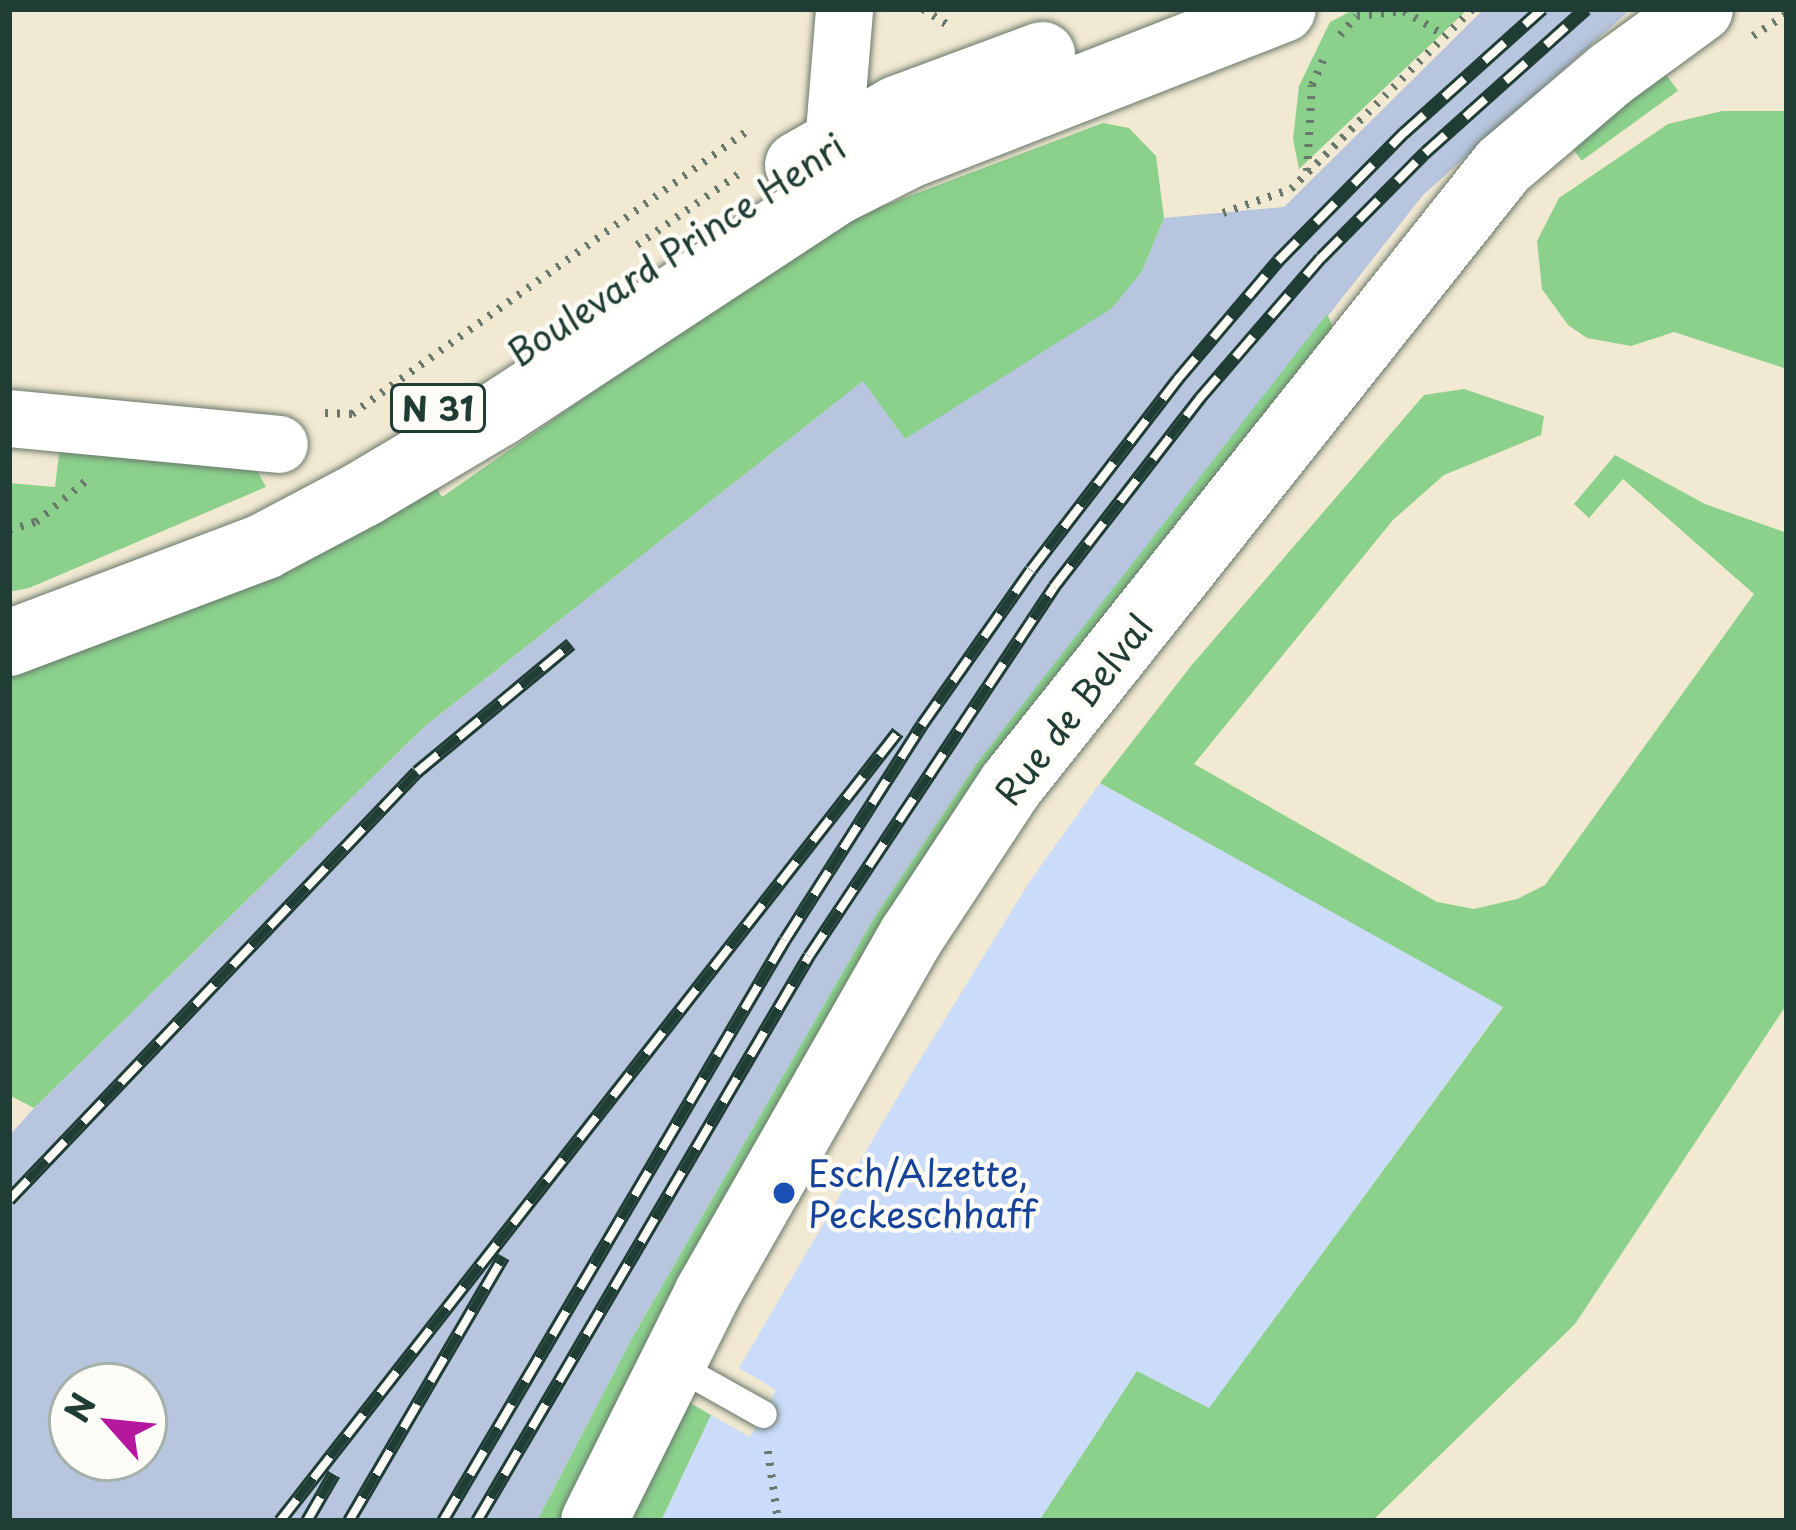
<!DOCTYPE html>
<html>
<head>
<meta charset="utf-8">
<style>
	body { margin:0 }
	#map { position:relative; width:1796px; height:1530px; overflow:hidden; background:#f2e9d2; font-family:"Playpen Sans",sans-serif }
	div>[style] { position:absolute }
	.built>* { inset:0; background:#cadcf9 }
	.industrial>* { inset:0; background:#b7c5de }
	.green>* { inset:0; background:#8bd18c; transform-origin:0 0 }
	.path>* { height:8px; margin-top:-4px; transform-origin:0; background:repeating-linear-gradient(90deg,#69796b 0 3px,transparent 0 12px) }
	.roads { filter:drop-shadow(0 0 3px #69796b) drop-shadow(0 0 3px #69796b) }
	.service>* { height:27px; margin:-13.5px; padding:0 13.5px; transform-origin:13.5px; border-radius:13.5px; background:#fff }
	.minor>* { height:57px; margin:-28.5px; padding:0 28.5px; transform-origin:28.5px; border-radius:28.5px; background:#fff }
	.secondary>* { height:66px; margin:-33px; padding:0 33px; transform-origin:33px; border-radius:33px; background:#fff }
	.primary>* { height:66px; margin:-33px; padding:0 33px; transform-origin:33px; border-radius:33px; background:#fff }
	.rail>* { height:14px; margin-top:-7px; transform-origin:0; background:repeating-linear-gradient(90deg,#fdfcf7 0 27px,#1f3d34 0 54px); box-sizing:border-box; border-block:3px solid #1f3d34 }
	.dots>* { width:33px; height:33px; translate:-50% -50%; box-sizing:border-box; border:6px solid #fdfcf7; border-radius:50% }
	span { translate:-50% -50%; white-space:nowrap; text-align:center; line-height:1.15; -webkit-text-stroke:9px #fdfcf7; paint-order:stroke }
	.shield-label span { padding:3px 9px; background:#fdfcf7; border:3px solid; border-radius:9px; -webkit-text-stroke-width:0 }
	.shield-label { font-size:33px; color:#1f3d34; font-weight:700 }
	.street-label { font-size:36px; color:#1f3d34 }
	.transit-label { font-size:36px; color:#164399 }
	.left { translate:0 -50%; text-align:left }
	.frame { position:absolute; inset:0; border:12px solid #1f3d34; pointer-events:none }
	.north { position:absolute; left:48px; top:1362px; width:120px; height:120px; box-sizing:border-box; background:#fdfcf7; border:3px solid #a4b0a9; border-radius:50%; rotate:297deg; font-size:33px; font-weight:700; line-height:48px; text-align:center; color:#1f3d34 }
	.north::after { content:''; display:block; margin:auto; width:42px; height:54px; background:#b5179e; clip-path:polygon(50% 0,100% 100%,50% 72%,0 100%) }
</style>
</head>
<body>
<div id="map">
	<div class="built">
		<div style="clip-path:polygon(1100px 783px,1503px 1006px,1209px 1409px,1137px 1372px,1039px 1521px,661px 1521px,711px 1415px,750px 1437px,776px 1390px,739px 1368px,910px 1076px,1030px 881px)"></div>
	</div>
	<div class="industrial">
		<div style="clip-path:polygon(evenodd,1484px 9px,1631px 9px,1423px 195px,977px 763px,874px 918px,631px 1340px,537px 1521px,9px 1521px,9px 1136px,34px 1108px,424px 727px,864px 380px,905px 439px,1142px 271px,1164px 218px,1284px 207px,1484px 9px,72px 1386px,144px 1386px,144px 1458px,72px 1458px,72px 1386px)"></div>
	</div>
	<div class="green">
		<div style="clip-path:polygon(1355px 9px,1468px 9px,1299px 169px,1293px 139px,1299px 86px,1330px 22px)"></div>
		<div style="left:1665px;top:73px;width:22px;height:119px;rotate:54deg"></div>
		<div style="clip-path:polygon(1722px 111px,1787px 111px,1787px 369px,1674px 332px,1631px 346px,1587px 338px,1568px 325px,1542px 289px,1537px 241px,1559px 198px,1668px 124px)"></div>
		<div style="clip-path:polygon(1103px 123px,1129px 128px,1156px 156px,1164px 218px,1142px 271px,1112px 308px,905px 439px,863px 381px,424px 727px,34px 1108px,9px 1095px,9px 660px,419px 460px,442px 497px,783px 259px,854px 217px)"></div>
		<div style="clip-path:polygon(1327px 314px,1347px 358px,1011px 785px,659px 1385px,711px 1415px,661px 1521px,537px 1521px,631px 1340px,874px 918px,977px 763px)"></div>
		<div style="clip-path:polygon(1464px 389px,1544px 416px,1541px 435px,1444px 475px,1393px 520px,1194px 764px,1437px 902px,1474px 909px,1517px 899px,1545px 885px,1754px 594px,1623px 479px,1589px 518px,1574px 504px,1615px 455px,1705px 504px,1787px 533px,1787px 1004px,1575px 1324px,1372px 1521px,1039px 1521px,1137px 1371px,1209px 1408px,1503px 1007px,1100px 783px,1191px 666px,1424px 395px)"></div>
		<div style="clip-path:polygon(61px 437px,251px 459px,266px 487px,29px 588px,9px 592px,9px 483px,55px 487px)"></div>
	</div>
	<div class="path">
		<div style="left:923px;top:9px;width:33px;rotate:33deg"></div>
		<div style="left:1340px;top:35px;width:25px;rotate:-48deg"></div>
		<div style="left:1357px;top:16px;width:47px;rotate:-6.1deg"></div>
		<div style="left:1404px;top:11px;width:47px;rotate:31deg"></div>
		<div style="left:1753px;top:36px;width:40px;rotate:-32.9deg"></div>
		<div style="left:1307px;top:171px;width:86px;rotate:-86.7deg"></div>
		<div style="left:1312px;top:85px;width:36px;rotate:-66deg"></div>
		<div style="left:1223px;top:213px;width:72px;rotate:-19.4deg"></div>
		<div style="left:1291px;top:189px;width:255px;rotate:-44.8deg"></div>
		<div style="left:637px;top:245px;width:129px;rotate:-34.9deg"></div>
		<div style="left:325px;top:413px;width:27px;rotate:2deg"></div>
		<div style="left:352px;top:414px;width:486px;rotate:-35.6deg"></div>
		<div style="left:9px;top:530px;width:28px;rotate:-17deg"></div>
		<div style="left:36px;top:522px;width:66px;rotate:-39.5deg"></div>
		<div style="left:768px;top:1451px;width:71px;rotate:81.9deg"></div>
	</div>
	<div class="roads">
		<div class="service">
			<div style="left:672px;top:1363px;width:104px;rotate:29.3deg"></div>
		</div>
		<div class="minor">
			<div style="left:833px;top:144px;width:135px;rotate:-85.3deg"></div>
			<div style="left:9px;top:418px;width:271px;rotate:5.5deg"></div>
		</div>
		<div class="secondary">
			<div style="left:594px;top:1521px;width:254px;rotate:-63.5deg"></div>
			<div style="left:707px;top:1294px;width:413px;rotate:-60.3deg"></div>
			<div style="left:912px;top:935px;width:180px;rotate:-56.6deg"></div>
			<div style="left:1011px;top:785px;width:791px;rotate:-51.52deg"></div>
			<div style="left:1503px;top:166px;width:142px;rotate:-40.4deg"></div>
			<div style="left:1611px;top:74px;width:110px;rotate:-36.1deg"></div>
		</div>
		<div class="primary">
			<div style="left:798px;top:165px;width:114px;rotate:-29.5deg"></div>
			<div style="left:897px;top:109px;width:155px;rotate:-20.4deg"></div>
			<div style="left:9px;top:643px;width:272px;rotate:-20.7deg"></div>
			<div style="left:263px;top:547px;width:113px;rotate:-27.9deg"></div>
			<div style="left:363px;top:494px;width:161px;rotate:-30.7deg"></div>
			<div style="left:501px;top:412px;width:401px;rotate:-33.3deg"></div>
			<div style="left:836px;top:192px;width:82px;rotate:-26.9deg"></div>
			<div style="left:909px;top:155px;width:401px;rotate:-21.3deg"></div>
		</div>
	</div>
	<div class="rail">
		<div style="left:9px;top:1200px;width:591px;rotate:-46.37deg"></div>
		<div style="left:417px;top:772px;width:200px;rotate:-39.7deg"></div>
		<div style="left:280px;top:1521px;width:1002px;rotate:-51.93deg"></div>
		<div style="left:307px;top:1521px;width:54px;rotate:-60.1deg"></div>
		<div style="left:349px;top:1521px;width:306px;rotate:-59.7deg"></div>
		<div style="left:443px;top:1521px;width:674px;rotate:-59.52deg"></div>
		<div style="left:785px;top:940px;width:255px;rotate:-57.5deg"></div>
		<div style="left:922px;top:725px;width:189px;rotate:-54.9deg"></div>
		<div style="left:1031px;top:570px;width:241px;rotate:-52.4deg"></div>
		<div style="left:1178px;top:379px;width:155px;rotate:-49.7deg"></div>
		<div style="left:1278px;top:261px;width:180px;rotate:-45.5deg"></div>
		<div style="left:1404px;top:133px;width:186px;rotate:-41.9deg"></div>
		<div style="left:477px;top:1521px;width:655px;rotate:-59.56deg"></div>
		<div style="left:809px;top:956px;width:443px;rotate:-56.4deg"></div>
		<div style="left:1054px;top:587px;width:239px;rotate:-52.3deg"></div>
		<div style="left:1200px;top:398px;width:185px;rotate:-49.2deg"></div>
		<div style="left:1321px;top:258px;width:148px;rotate:-45.3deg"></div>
		<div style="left:1425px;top:153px;width:216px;rotate:-41.8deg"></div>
	</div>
	<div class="dots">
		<div style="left:784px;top:1193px;background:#1a4fb4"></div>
	</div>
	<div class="shield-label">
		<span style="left:438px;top:408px">N 31</span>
	</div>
	<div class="street-label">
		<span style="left:676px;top:249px;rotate:-33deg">Boulevard Prince Henri</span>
		<span style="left:1073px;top:709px;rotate:-52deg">Rue de Belval</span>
	</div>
	<div class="transit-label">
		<span class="left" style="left:808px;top:1193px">Esch/Alzette,<br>Peckeschhaff</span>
	</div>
	<div class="frame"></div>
	<div class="north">N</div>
</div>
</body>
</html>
